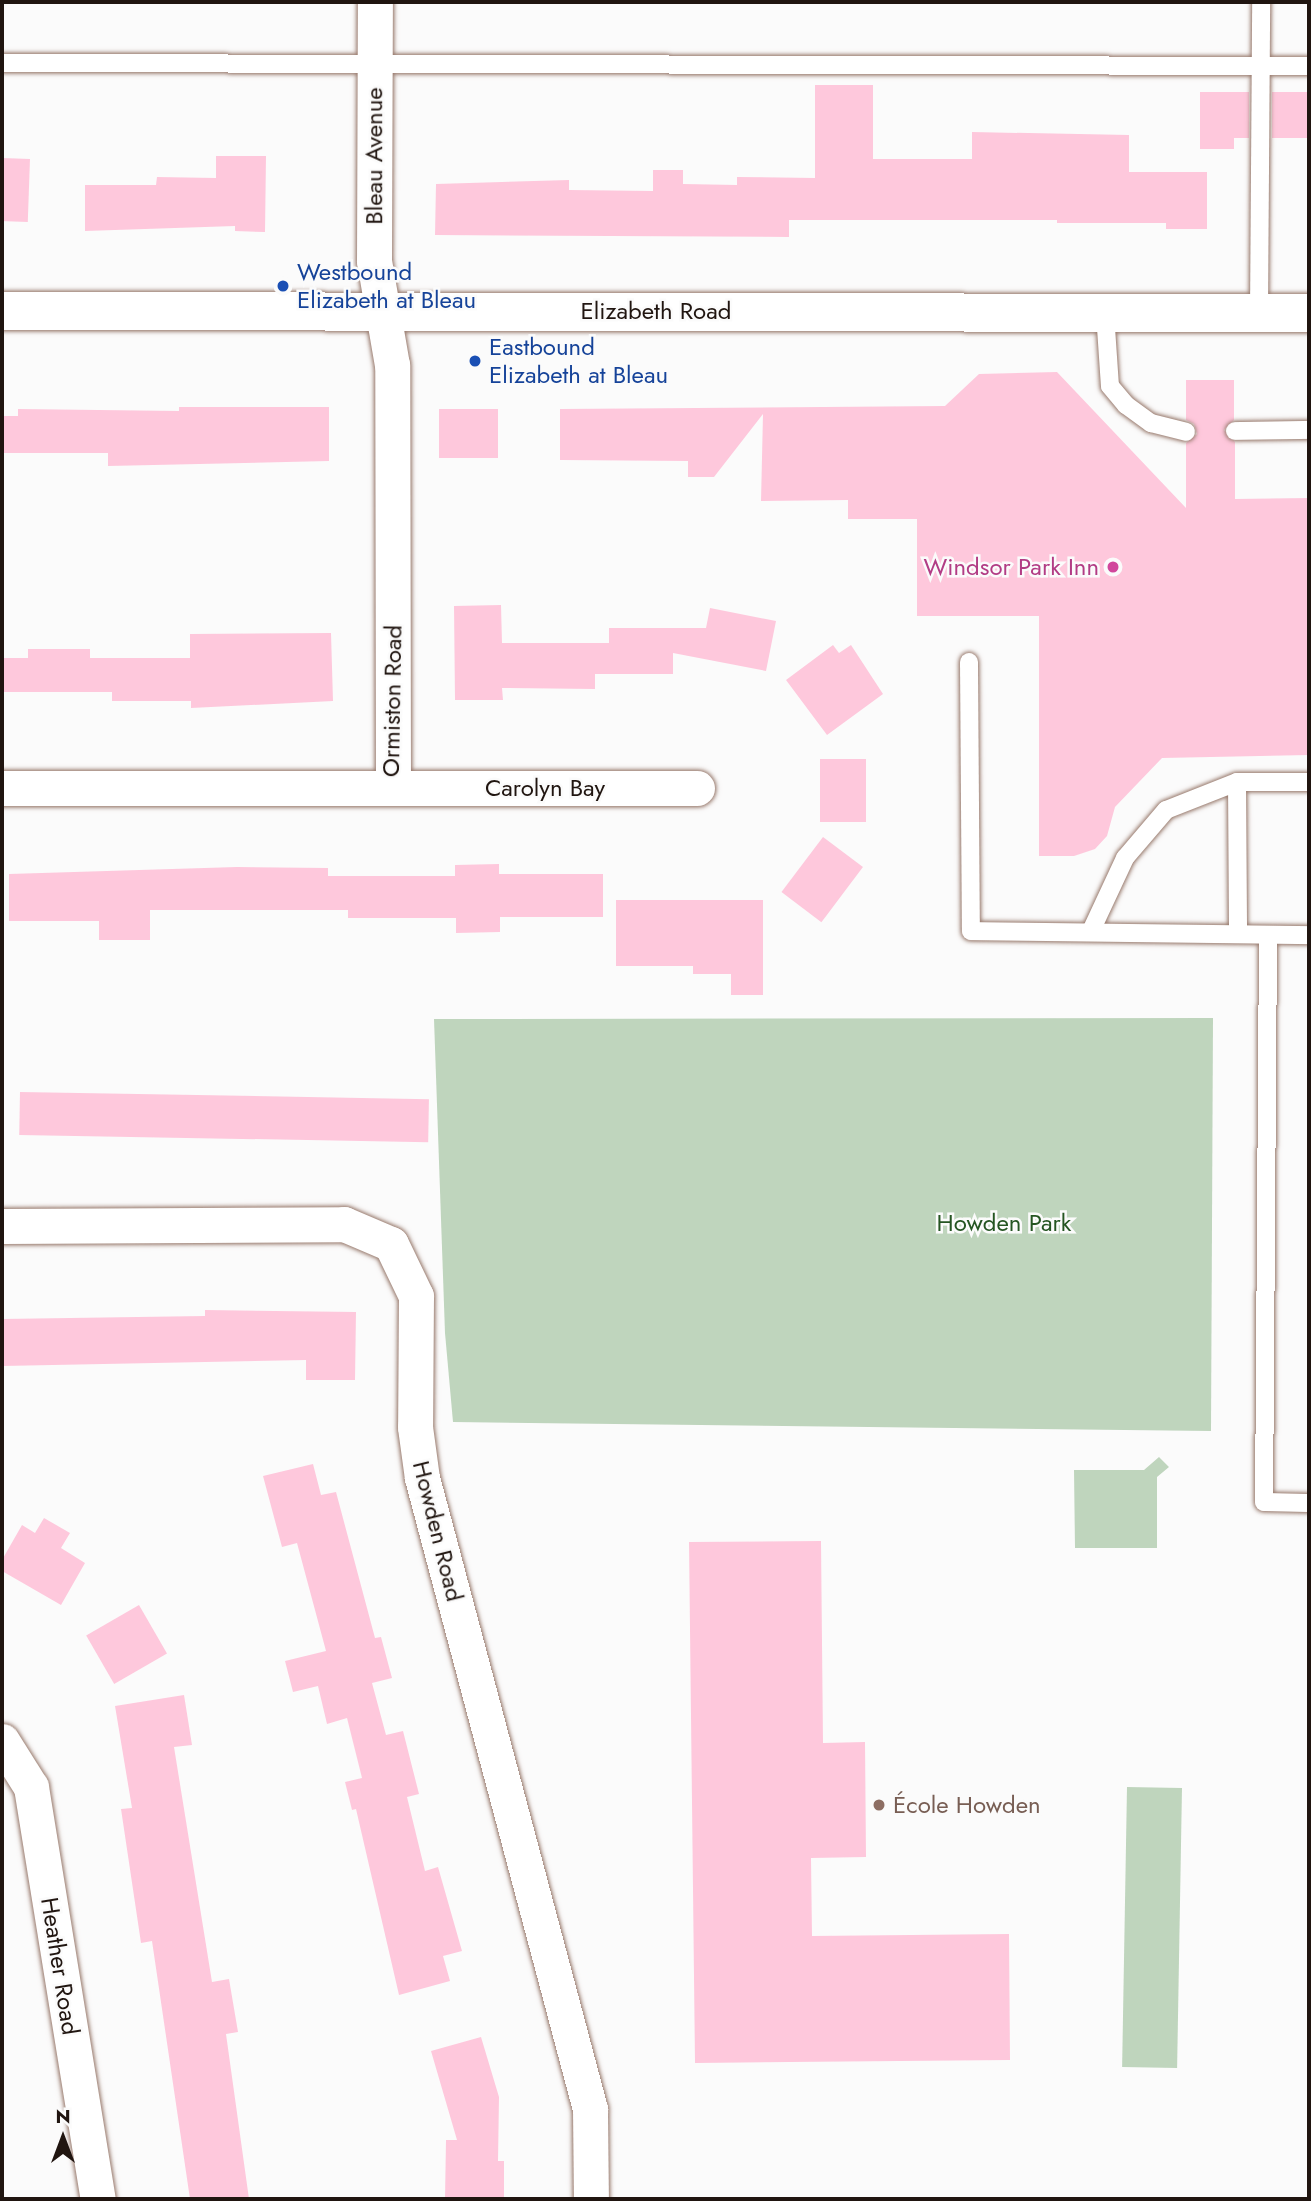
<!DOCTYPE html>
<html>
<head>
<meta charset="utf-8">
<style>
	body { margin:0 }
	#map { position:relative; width:1311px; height:2201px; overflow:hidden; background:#fbfbfb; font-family:Jost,sans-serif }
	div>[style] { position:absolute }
	.green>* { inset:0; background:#bfd5bd; transform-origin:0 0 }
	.building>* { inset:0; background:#fec8dc; transform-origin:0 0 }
	.roads { filter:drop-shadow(0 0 2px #987a6d) drop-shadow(0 0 2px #987a6d) }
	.lane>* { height:18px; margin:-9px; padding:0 9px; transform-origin:9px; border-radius:9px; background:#fff }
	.street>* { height:35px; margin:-17.5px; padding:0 17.5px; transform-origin:17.5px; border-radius:17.5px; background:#fff }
	.secondary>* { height:38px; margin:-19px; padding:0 19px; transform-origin:19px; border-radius:19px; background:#fff }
	.dots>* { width:19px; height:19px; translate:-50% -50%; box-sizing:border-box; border:4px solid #fbfbfb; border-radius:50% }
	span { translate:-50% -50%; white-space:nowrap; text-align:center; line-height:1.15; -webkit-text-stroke:5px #fbfbfb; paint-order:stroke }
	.street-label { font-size:24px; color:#201510 }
	.transit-label { font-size:24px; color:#164399 }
	.left { translate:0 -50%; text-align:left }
	.hotel-label { font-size:24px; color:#b23c85 }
	.right { translate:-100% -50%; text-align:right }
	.park-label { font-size:24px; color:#255522 }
	.education-label { font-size:24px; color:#785e54 }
	.frame { position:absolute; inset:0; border:4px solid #201510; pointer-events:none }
	.north { position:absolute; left:28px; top:2103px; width:70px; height:70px; -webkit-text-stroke:5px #fbfbfb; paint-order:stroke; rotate:0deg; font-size:19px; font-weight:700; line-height:28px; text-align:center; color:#201510 }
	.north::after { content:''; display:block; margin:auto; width:24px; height:32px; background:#201510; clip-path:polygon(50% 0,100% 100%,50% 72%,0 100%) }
</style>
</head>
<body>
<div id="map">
	<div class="green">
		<div style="clip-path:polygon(1213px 1018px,1211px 1431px,453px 1422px,445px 1333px,434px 1019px)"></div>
		<div style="clip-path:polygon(1159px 1457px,1169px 1467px,1157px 1477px,1157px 1548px,1075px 1548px,1074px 1470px,1144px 1470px)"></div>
		<div style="left:1127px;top:1787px;width:55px;height:280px;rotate:1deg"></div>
	</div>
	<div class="building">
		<div style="clip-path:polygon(815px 85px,873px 85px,873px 159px,972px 159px,972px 132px,1129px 135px,1129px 172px,1207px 172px,1207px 229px,1166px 229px,1166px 223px,1057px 223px,1057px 220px,789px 220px,789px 237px,435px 235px,436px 184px,569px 180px,569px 190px,653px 191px,653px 170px,683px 170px,683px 184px,737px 185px,737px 177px,815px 178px)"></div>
		<div style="clip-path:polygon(1200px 92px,1249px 92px,1249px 138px,1234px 138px,1234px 149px,1200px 149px)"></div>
		<div style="left:1272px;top:92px;width:37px;height:46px"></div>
		<div style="clip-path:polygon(216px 156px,266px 156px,265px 232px,235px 231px,235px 226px,85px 231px,85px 185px,156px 185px,157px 177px,216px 178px)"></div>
		<div style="left:2px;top:158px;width:28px;height:63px;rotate:2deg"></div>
		<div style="clip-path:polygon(1057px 372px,1186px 508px,1186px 443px,1197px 434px,1194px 424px,1186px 420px,1186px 380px,1234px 380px,1234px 420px,1224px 430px,1235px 442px,1235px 499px,1309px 498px,1309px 755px,1162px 758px,1115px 807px,1107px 836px,1095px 849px,1074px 856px,1039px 856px,1039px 616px,917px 616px,917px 519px,848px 519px,848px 500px,761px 501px,763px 414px,714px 477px,688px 477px,688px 461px,560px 460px,560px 409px,945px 406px,979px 374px)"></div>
		<div style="clip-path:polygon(179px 407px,329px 407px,329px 461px,108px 466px,108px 453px,2px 453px,2px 416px,18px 416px,18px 409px,179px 411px)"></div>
		<div style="left:439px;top:409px;width:59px;height:49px"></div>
		<div style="clip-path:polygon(501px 605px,502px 643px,609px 643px,609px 628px,706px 628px,710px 608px,776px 621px,766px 671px,673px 653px,673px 674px,595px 674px,595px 689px,502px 688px,503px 700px,455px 700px,454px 606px)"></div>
		<div style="clip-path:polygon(331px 633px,333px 701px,191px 708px,191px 701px,112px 701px,112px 692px,2px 692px,2px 658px,28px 658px,28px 649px,90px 649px,90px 658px,190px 658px,190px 634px)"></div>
		<div style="clip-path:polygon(833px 645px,839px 653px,851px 645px,883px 694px,827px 735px,786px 680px)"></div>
		<div style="left:820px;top:759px;width:46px;height:63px"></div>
		<div style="left:823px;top:837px;width:50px;height:69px;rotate:37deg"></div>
		<div style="clip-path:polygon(499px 864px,499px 874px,603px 874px,603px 917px,500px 917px,500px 932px,456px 933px,456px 918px,348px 918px,348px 910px,150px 910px,150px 940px,99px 940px,99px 921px,9px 921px,9px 874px,237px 867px,328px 868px,328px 876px,455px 876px,455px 865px)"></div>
		<div style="clip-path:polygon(616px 900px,763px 900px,763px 995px,731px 995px,731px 974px,693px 974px,693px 966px,616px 966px)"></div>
		<div style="left:20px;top:1092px;width:409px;height:43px;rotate:1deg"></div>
		<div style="clip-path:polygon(205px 1310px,356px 1312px,355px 1380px,306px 1380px,306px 1360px,2px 1366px,2px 1319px,205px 1316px)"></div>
		<div style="clip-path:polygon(313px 1464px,321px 1495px,336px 1492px,375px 1638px,381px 1637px,392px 1678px,372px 1683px,386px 1735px,403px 1731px,419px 1794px,407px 1797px,425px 1871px,438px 1867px,462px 1951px,443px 1956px,450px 1981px,399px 1995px,356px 1809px,352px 1810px,345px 1782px,362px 1778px,347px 1718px,327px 1724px,318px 1686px,293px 1692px,285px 1661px,326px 1651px,297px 1543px,282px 1547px,263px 1476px)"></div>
		<div style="clip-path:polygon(44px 1518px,70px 1533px,61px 1548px,85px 1563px,61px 1605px,2px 1571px,2px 1560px,22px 1525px,35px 1533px)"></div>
		<div style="clip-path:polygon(821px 1541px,823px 1743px,865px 1742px,866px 1857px,811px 1858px,812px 1936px,1009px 1934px,1010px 2060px,695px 2063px,689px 1542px)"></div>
		<div style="left:139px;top:1605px;width:56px;height:61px;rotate:60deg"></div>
		<div style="clip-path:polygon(184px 1695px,192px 1745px,174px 1747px,212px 1982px,229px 1979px,238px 2032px,226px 2034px,249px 2199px,190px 2199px,152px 1941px,141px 1943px,121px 1809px,132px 1808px,115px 1706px)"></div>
		<div style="clip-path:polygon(481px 2037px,499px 2097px,498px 2161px,504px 2161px,504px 2199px,445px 2199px,446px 2140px,457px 2140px,431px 2051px)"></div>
	</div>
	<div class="roads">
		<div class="lane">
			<div style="left:2px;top:63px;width:1307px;rotate:0.13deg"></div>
			<div style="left:1105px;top:313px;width:73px;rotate:86.1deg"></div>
			<div style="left:1110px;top:386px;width:25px;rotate:50deg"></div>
			<div style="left:1126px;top:405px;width:31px;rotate:36deg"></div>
			<div style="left:1151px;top:423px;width:36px;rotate:14deg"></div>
			<div style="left:1259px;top:314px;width:312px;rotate:-89.6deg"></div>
			<div style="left:1235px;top:431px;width:74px;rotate:-0.8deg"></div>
			<div style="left:969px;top:662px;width:269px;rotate:89.6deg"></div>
			<div style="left:971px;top:931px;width:338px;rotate:0.7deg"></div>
			<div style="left:1237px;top:782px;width:72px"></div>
			<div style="left:1091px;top:931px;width:81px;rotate:-65deg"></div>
			<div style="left:1125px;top:858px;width:63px;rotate:-49.5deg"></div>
			<div style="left:1166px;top:810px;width:76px;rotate:-21.5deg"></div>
			<div style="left:1237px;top:782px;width:152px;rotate:89.6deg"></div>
			<div style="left:1268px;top:935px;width:567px;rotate:90.4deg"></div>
			<div style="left:1264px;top:1502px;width:45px;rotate:1.3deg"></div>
		</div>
		<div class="street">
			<div style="left:2px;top:788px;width:391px"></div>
			<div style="left:393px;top:788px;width:423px;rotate:-90.1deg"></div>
			<div style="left:392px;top:365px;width:106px;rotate:-99.8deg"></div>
			<div style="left:374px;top:261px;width:259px;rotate:-89.8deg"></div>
			<div style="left:393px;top:788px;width:304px"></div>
			<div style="left:2px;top:1226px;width:342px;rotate:-0.3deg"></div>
			<div style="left:344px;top:1224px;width:51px;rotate:23.1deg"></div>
			<div style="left:391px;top:1244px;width:58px;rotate:64.3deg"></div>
			<div style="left:416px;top:1296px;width:131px;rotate:90.4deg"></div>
			<div style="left:415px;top:1427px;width:51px;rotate:82.2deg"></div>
			<div style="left:422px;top:1478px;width:653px;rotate:75.09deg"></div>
			<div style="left:590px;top:2109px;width:90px;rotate:89.4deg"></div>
			<div style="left:2px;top:1741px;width:54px;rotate:57.8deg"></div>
			<div style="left:31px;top:1787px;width:417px;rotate:80.8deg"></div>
		</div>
		<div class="secondary">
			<div style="left:2px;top:311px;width:1307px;rotate:0.09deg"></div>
		</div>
	</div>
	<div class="dots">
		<div style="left:283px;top:286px;background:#1a4fb4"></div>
		<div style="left:475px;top:361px;background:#1a4fb4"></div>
		<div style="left:1113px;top:567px;background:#d1479c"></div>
		<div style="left:879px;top:1805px;background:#8d6e63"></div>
	</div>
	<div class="street-label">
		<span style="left:374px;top:156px;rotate:-90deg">Bleau Avenue</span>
		<span style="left:656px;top:311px">Elizabeth Road</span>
		<span style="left:392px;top:701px;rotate:-89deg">Ormiston Road</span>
		<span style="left:545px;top:788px">Carolyn Bay</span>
		<span style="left:438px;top:1531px;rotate:76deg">Howden Road</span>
		<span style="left:60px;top:1966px;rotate:81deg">Heather Road</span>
	</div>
	<div class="transit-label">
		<span class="left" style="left:297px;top:286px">Westbound<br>Elizabeth at Bleau</span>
		<span class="left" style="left:489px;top:361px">Eastbound<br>Elizabeth at Bleau</span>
	</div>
	<div class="hotel-label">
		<span class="right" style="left:1099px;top:567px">Windsor Park Inn</span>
	</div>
	<div class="park-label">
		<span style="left:1004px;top:1223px">Howden Park</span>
	</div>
	<div class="education-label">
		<span class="left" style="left:893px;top:1805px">École Howden</span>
	</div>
	<div class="frame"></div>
	<div class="north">N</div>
</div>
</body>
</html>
